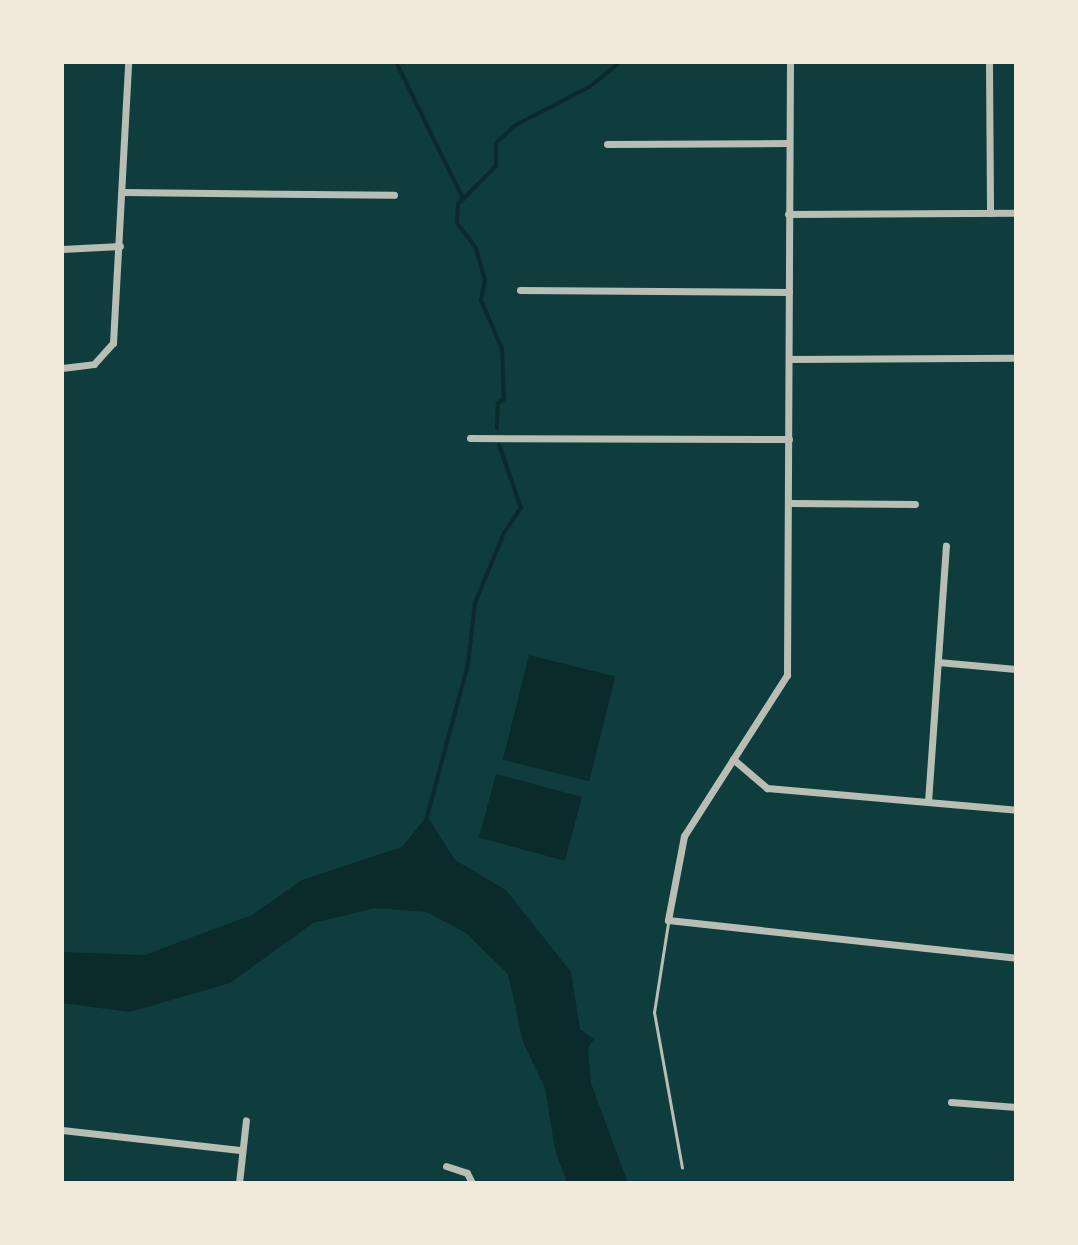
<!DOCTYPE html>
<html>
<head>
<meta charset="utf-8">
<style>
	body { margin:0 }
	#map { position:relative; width:1078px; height:1245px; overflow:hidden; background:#0f3d3e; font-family:"Public Sans",sans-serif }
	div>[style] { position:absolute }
	.water>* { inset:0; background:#0a2a2b; transform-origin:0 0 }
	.stream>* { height:4px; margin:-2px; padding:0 2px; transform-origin:2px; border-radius:2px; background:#0a2a2b }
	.service>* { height:3px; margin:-1.5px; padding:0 1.5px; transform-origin:1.5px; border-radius:1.5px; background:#b8beb3 }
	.minor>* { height:7px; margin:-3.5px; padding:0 3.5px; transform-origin:3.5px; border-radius:3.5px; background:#b8beb3 }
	span { translate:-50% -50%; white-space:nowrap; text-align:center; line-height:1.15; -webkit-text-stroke:6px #f1e9da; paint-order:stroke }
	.frame { position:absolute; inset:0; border:64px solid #f1e9da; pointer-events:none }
</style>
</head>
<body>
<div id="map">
	<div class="water">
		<div style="left:529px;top:655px;width:89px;height:108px;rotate:14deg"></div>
		<div style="left:496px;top:774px;width:89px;height:66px;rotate:15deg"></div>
		<div style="clip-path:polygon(427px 816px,455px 860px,506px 890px,571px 972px,580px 1029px,594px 1039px,588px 1048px,591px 1083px,628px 1183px,567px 1183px,555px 1150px,545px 1088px,523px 1042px,508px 974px,466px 933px,426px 912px,375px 908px,313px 923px,230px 983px,130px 1012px,62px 1003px,62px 952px,145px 955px,195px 936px,252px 915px,302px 880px,402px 847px)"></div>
	</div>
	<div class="stream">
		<div style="left:396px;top:62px;width:153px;rotate:63.9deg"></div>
		<div style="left:497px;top:428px;width:25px;rotate:-88deg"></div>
		<div style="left:498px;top:403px;width:7px;rotate:-34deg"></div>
		<div style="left:504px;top:399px;width:50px;rotate:-92.3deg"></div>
		<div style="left:502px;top:349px;width:53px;rotate:-113.2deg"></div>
		<div style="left:481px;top:300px;width:20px;rotate:-79deg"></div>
		<div style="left:485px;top:280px;width:33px;rotate:-106deg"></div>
		<div style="left:476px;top:248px;width:31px;rotate:-127deg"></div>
		<div style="left:457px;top:223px;width:19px;rotate:-87deg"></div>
		<div style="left:458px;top:204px;width:54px;rotate:-45deg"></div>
		<div style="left:496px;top:166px;width:23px;rotate:-90deg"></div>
		<div style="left:496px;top:143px;width:25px;rotate:-43deg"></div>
		<div style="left:514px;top:126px;width:85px;rotate:-27.5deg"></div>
		<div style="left:589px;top:87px;width:40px;rotate:-39deg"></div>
		<div style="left:426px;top:820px;width:162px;rotate:-74.9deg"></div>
		<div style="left:468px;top:664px;width:61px;rotate:-83.5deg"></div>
		<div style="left:475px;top:603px;width:76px;rotate:-67.5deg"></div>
		<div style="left:504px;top:533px;width:30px;rotate:-56deg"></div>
		<div style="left:521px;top:508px;width:67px;rotate:-109.2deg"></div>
	</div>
	<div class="service">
		<div style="left:668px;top:923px;width:90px;rotate:98.9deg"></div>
		<div style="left:654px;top:1012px;width:158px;rotate:79.8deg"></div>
	</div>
	<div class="minor">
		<div style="left:790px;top:62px;width:613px;rotate:90.28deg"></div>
		<div style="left:787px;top:675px;width:191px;rotate:122.6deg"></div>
		<div style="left:684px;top:836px;width:86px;rotate:100.8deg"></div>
		<div style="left:668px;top:920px;width:350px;rotate:6.2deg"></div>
		<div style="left:989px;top:62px;width:151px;rotate:89.6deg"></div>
		<div style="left:607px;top:144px;width:181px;rotate:-0.3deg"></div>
		<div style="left:122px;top:192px;width:272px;rotate:0.6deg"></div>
		<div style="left:788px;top:214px;width:228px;rotate:-0.3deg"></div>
		<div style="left:62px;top:249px;width:58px;rotate:-3deg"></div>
		<div style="left:520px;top:290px;width:269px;rotate:0.4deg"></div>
		<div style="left:789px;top:359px;width:227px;rotate:-0.3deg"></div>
		<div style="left:62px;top:368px;width:32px;rotate:-7deg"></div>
		<div style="left:94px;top:364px;width:28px;rotate:-48deg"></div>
		<div style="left:113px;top:343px;width:281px;rotate:-86.9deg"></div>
		<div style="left:470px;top:438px;width:319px;rotate:0.2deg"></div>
		<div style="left:790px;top:503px;width:125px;rotate:0.5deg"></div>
		<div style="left:938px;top:662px;width:78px;rotate:5.1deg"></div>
		<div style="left:733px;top:759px;width:45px;rotate:40.5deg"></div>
		<div style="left:767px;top:788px;width:250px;rotate:5deg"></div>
		<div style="left:928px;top:802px;width:257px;rotate:-86deg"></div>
		<div style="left:951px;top:1102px;width:65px;rotate:4.4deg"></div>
		<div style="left:62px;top:1130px;width:179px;rotate:6.4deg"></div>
		<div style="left:446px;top:1166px;width:22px;rotate:18deg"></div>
		<div style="left:467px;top:1173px;width:11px;rotate:63deg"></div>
		<div style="left:239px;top:1183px;width:63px;rotate:-83.7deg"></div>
	</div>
	<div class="frame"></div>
</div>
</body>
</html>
